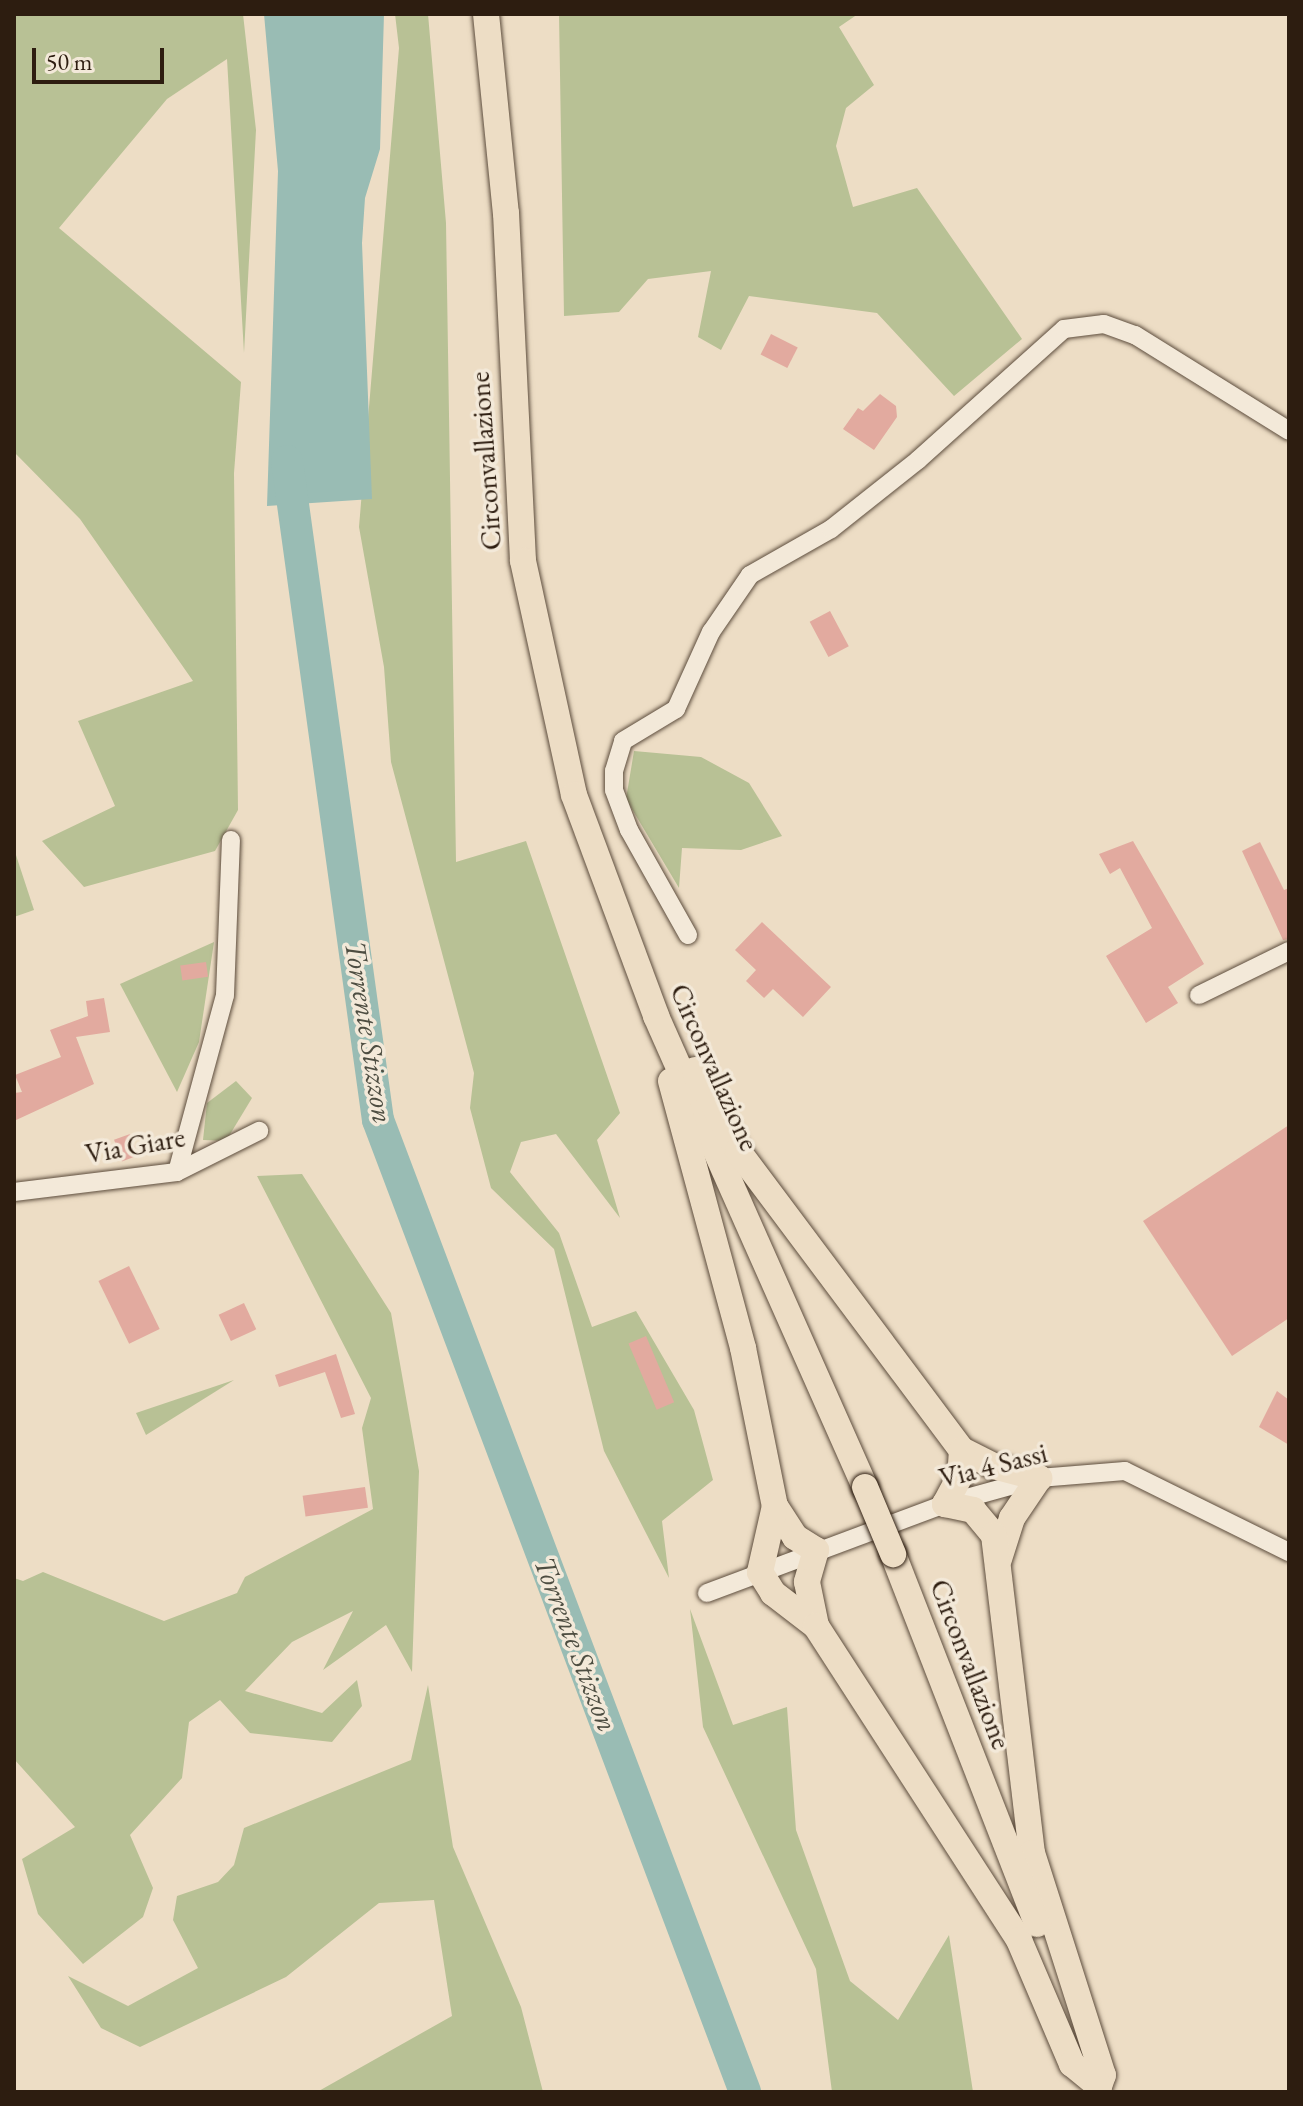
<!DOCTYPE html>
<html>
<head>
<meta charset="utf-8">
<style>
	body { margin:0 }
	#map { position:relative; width:1303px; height:2106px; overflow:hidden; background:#edddc5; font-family:"EB Garamond",serif }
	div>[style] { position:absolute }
	.green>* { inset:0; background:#b8c195 }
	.water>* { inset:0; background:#99bcb4 }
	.river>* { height:32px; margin:-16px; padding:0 16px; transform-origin:16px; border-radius:16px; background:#99bcb4 }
	.building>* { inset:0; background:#e2aa9f; transform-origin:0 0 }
	.roads { filter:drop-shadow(0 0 2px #5d4d3d) drop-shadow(0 0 2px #5d4d3d) }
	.minor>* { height:18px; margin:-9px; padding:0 9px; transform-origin:9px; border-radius:9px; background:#f3e9d9 }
	.highway>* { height:26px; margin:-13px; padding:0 13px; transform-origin:13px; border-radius:13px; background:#edddc5 }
	.bridges { filter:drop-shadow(0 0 2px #2d1d10) drop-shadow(0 0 2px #2d1d10) }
	.highway-bridge>* { height:26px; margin:-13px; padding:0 13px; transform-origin:13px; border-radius:13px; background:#edddc5 }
	span { translate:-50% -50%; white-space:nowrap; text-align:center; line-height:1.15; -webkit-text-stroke:7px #f3e9d9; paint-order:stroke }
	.street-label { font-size:28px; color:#2d1d10 }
	.water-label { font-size:30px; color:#4d4d41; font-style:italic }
	.frame { position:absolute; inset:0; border:16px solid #2d1d10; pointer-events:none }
	.scale { position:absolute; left:32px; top:48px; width:132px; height:36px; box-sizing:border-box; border:4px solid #2d1d10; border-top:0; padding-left:10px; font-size:24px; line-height:28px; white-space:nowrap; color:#2d1d10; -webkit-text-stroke:6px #f3e9d9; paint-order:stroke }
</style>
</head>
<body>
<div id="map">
	<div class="green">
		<div style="clip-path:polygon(14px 14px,243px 14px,256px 130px,244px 353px,227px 59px,167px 99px,59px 228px,241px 382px,234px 473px,238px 810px,215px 851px,84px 887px,42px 841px,115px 806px,78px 721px,193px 681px,80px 519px,14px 452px)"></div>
		<div style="clip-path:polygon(395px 14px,428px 14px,446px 223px,456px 862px,526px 841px,620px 1113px,597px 1140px,620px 1218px,556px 1134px,521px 1142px,510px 1172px,559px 1233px,592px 1327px,636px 1311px,694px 1410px,713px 1480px,662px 1521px,669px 1578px,604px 1451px,554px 1249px,491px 1188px,470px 1108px,474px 1073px,391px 762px,384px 667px,359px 527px,399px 48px)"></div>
		<div style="clip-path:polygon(559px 14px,858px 14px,839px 27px,874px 85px,846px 108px,836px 146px,853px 207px,917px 188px,1022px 339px,954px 396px,877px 313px,749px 296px,721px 350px,698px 337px,711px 271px,648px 279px,619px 312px,564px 316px)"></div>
		<div style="clip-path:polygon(634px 751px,701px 757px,749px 783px,782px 836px,741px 850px,682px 848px,679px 888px,626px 799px)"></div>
		<div style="clip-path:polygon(14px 849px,34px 910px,14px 917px)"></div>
		<div style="clip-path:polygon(214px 942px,199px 1042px,177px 1092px,120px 984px)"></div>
		<div style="clip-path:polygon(236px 1081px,252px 1098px,226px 1141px,203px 1140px,207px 1103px)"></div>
		<div style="clip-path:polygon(302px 1174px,391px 1313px,419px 1471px,412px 1672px,386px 1625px,323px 1670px,353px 1611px,292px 1642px,245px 1691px,322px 1713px,357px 1680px,362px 1706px,332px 1742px,250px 1733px,220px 1700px,189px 1722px,182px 1778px,130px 1835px,153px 1888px,143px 1917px,83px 1964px,38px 1914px,22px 1859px,75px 1827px,14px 1759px,14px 1578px,23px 1581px,43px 1572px,164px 1621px,237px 1593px,245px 1577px,373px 1509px,362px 1428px,371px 1398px,257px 1176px)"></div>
		<div style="clip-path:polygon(234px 1380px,146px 1435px,136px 1413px)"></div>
		<div style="clip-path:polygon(690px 1609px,733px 1725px,787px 1707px,796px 1830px,850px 1981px,898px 2020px,949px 1935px,973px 2092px,832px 2092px,816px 1969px,703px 1727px)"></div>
		<div style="clip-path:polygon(428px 1685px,453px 1847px,521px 2007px,543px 2092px,317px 2092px,452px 2016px,434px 1900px,379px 1903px,286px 1977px,140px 2047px,101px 2028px,68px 1976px,128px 2006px,198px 1968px,173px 1920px,177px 1896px,218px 1882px,234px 1865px,244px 1828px,411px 1760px)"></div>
	</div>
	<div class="water">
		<div style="clip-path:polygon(264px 14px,384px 14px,380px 149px,365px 198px,362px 243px,372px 499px,267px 506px,278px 171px)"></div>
	</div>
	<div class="river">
		<div style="left:287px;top:461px;width:665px;rotate:82.14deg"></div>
		<div style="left:378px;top:1120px;width:1039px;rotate:69.31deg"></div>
	</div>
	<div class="building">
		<div style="left:771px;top:334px;width:30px;height:23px;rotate:27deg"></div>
		<div style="clip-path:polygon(880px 394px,896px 406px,897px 417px,874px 450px,843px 429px,858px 408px,863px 411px)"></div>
		<div style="left:830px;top:611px;width:40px;height:23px;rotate:62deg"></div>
		<div style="clip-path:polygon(1133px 841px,1204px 964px,1168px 987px,1178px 1003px,1146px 1023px,1106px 956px,1152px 928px,1120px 868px,1110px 874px,1099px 854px)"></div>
		<div style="clip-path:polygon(1260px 842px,1284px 890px,1289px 888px,1289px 939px,1283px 940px,1242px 851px)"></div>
		<div style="clip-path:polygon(762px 922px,831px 987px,803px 1017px,773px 989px,764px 998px,746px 981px,756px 970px,735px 950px)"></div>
		<div style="left:206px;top:962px;width:15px;height:26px;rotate:82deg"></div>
		<div style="clip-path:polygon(104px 998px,110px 1032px,76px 1037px,94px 1084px,14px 1121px,14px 1093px,22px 1092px,15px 1075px,61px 1057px,50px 1030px,88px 1016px,86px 1001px)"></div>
		<div style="clip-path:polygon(1289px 1125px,1289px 1318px,1232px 1356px,1143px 1221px)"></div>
		<div style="left:130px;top:1134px;width:23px;height:17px;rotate:70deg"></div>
		<div style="left:129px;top:1266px;width:70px;height:34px;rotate:64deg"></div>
		<div style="left:244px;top:1303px;width:29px;height:28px;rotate:65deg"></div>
		<div style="left:646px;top:1336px;width:72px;height:19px;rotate:67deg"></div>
		<div style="clip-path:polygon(336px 1354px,355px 1414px,341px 1418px,325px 1372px,279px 1387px,275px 1375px)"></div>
		<div style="clip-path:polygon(1277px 1391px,1289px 1400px,1289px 1445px,1259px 1427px)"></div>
		<div style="left:365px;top:1487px;width:21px;height:63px;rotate:82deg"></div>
	</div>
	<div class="roads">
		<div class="minor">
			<div style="left:688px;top:935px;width:120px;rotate:-119.3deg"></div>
			<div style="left:629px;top:830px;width:43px;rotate:-110.6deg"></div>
			<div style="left:614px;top:790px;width:19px;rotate:-90deg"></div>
			<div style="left:614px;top:771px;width:31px;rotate:-73deg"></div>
			<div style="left:623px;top:741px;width:62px;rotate:-31.1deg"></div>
			<div style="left:676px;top:709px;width:85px;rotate:-65.6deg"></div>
			<div style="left:711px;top:632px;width:69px;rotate:-55.6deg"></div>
			<div style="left:750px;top:575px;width:93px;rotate:-29.6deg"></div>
			<div style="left:831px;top:529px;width:111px;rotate:-38.4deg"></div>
			<div style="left:918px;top:460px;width:196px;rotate:-41.9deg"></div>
			<div style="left:1064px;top:329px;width:40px;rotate:-7.1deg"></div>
			<div style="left:1104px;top:324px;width:33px;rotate:20deg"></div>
			<div style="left:1135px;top:335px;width:181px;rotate:31.9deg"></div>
			<div style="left:1199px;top:995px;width:100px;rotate:-26.1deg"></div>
			<div style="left:177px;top:1172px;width:183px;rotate:-74.8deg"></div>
			<div style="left:225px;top:995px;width:155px;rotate:-87.8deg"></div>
			<div style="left:14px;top:1192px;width:164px;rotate:-7deg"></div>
			<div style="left:177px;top:1172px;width:92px;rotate:-26.6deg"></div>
			<div style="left:707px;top:1593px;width:254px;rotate:-20.5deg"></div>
			<div style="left:945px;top:1504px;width:98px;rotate:-15.5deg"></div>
			<div style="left:1039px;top:1478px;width:86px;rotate:-4.7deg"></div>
			<div style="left:1125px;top:1471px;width:183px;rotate:26.3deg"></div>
		</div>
		<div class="highway">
			<div style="left:486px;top:14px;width:200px;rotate:84.3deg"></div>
			<div style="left:506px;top:213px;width:348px;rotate:87.2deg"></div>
			<div style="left:523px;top:561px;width:239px;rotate:77.7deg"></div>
			<div style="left:574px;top:795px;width:236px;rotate:69.6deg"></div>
			<div style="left:656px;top:1016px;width:515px;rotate:66.07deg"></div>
			<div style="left:695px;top:1070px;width:92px;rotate:62deg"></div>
			<div style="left:738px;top:1151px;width:374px;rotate:53.2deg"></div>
			<div style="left:962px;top:1450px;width:35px;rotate:27deg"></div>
			<div style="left:993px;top:1466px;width:48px;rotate:14.6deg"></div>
			<div style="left:1039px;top:1478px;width:48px;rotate:124deg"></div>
			<div style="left:1012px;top:1518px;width:43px;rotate:107.6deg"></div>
			<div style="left:671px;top:1081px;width:277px;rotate:74.9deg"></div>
			<div style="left:743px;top:1348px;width:161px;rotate:78.6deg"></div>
			<div style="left:775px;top:1506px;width:37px;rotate:57deg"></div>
			<div style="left:795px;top:1537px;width:25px;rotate:32deg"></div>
			<div style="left:816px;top:1550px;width:33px;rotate:106deg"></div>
			<div style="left:807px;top:1582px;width:45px;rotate:78.4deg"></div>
			<div style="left:962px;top:1450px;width:26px;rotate:94deg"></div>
			<div style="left:960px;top:1476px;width:32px;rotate:118deg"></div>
			<div style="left:945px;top:1504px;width:29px;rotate:12deg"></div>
			<div style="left:973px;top:1510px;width:33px;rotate:50deg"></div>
			<div style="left:994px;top:1535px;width:320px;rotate:83.2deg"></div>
			<div style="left:1032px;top:1853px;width:233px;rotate:72.3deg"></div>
			<div style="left:1103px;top:2075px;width:12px;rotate:110deg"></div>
			<div style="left:775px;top:1506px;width:68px;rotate:102.8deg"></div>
			<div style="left:760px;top:1572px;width:25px;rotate:58deg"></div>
			<div style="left:773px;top:1593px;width:54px;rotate:37.5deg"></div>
			<div style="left:816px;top:1626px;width:374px;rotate:57.1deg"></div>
			<div style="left:1019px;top:1940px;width:135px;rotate:66.9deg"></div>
			<div style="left:1072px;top:2064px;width:35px;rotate:39deg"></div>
			<div style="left:893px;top:1554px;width:397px;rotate:68.7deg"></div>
		</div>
	</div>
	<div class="bridges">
		<div class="highway-bridge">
			<div style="left:865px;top:1487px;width:73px;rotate:67.3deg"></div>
		</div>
	</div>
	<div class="street-label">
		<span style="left:485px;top:461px;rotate:-94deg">Circonvallazione</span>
		<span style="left:715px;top:1067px;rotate:66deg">Circonvallazione</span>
		<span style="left:135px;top:1145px;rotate:-10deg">Via Giare</span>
		<span style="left:993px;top:1465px;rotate:-14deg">Via 4 Sassi</span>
		<span style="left:971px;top:1664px;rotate:69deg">Circonvallazione</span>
	</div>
	<div class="water-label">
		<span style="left:369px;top:1032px;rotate:81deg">Torrente Stizzon</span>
		<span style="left:576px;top:1644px;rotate:69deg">Torrente Stizzon</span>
	</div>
	<div class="frame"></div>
	<div class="scale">50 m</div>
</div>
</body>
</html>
